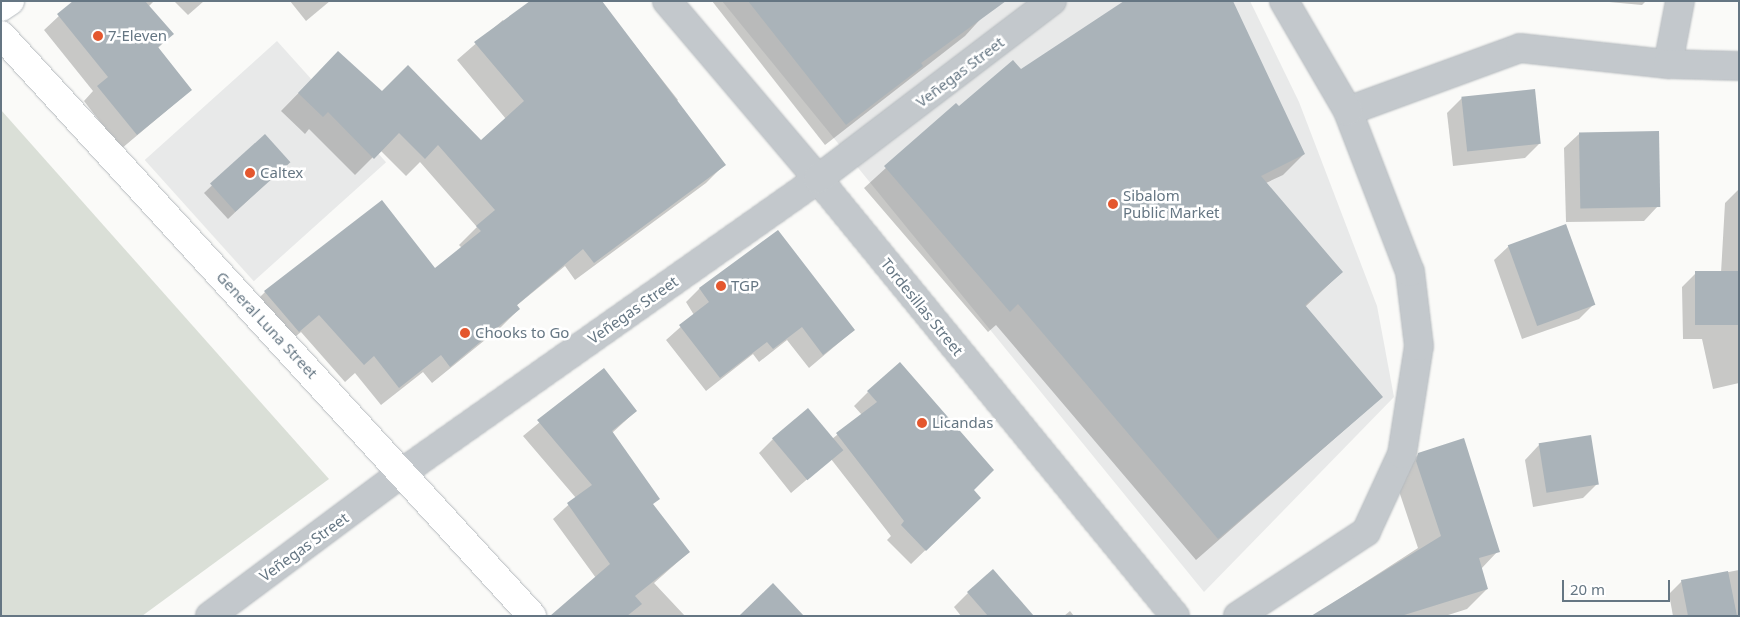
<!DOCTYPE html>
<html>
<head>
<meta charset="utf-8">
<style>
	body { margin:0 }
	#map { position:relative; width:1740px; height:617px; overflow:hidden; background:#fafaf8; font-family:"Noto Sans",sans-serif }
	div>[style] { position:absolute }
	.built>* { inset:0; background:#e8e9e9; transform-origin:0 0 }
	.green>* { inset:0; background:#dadfd7 }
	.shadow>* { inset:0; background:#0003 }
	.building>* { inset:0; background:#aab3b9; transform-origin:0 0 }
	.roads { filter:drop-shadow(0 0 1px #b5babe) drop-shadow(0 0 1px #b5babe) }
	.minor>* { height:28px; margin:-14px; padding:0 14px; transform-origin:14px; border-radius:14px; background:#c3c8cc }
	.major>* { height:28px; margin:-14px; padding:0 14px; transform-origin:14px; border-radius:14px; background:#fff }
	.dots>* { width:14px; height:14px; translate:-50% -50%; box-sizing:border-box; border:2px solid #fff; border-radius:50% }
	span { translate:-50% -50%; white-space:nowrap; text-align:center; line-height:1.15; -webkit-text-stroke:5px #fff; paint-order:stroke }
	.poi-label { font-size:15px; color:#657683 }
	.left { translate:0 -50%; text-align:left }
	.street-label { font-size:15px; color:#657683 }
	.frame { position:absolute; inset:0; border:2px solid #657683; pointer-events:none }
	.scale { position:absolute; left:1562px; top:580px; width:108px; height:22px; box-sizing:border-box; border:2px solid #657683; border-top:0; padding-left:6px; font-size:15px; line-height:18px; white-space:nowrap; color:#657683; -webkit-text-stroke:4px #fff; paint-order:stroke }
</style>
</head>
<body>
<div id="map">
	<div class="built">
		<div style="clip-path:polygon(722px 1px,1250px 1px,1299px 102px,1377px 306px,1394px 397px,1204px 592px)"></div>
		<div style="left:277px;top:41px;width:163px;height:178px;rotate:48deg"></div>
	</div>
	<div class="green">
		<div style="clip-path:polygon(1px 110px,329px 479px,142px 616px,1px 616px)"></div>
	</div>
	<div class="shadow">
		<div style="clip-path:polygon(75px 1px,154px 1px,148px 7px,172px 34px,158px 48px,191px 90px,121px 149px,84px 101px,93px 91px,44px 30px)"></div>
		<div style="clip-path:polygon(174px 1px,204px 1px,188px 15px)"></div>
		<div style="clip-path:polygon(290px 1px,330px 1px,306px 21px)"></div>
		<div style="clip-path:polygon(600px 1px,678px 100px,675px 103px,724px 165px,706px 183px,575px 280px,565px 266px,516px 306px,519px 309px,501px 327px,432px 383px,423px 372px,381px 405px,355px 373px,345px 382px,301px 332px,280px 349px,247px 310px,265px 292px,435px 270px,462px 248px,459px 245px,477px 227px,420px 162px,406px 176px,380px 150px,355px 175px,309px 129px,305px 134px,281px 111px,320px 71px,382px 93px,481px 142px,506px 119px,457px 60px,503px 20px,505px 23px)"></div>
		<div style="clip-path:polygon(712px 1px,997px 1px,965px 36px,825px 145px)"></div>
		<div style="clip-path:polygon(1598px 1px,1646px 1px,1642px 5px)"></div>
		<div style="clip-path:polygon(1021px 71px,1304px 154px,1283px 175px,1266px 183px,1342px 272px,1305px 307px,1382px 397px,1196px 560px,996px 325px,988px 332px,864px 188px,956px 104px,959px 108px)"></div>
		<div style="clip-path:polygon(1462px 98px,1540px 143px,1525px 158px,1453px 166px,1447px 113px)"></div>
		<div style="clip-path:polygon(1579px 134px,1658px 206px,1644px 221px,1566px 222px,1564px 148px)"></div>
		<div style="clip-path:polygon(265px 135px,281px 169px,228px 219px,204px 193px)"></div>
		<div style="clip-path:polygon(1739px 189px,1739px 383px,1713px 389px,1702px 339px,1683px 339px,1682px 287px,1695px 274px,1721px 273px,1725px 203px)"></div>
		<div style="clip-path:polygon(778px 232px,854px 330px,809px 368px,787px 340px,759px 362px,753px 354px,706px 391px,666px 340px,694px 315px,686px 302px,699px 289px)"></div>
		<div style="clip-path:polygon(1509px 246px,1594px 304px,1579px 319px,1522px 339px,1494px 260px)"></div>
		<div style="clip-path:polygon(603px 370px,636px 411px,612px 433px,652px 505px,689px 552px,654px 583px,685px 616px,553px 616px,596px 578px,553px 519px,576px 498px,523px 436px)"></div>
		<div style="clip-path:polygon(868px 392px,972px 490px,965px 512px,911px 564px,887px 540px,891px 536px,831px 459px,791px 493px,759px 453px,773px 439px,832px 439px,862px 415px,854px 406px)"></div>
		<div style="clip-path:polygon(1539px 445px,1598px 483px,1583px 498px,1533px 507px,1525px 460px)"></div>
		<div style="clip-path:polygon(1419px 454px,1498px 551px,1481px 569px,1487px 589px,1467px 609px,1445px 616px,1313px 616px,1418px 548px,1396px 482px,1398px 475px)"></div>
		<div style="clip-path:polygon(1739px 570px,1739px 616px,1673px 616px,1669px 594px,1682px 581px)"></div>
		<div style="clip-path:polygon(968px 593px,1028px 616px,961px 616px,954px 607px)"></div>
		<div style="clip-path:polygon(1070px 611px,1074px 616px,1064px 616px)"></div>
	</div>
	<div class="building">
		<div style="clip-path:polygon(73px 1px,145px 1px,174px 34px,158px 47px,192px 90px,137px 135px,97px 86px,108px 77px,57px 14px)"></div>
		<div style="clip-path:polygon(530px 1px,602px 1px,726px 165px,594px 263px,583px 249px,517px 305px,520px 309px,450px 367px,441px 355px,399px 388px,374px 356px,364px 365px,319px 315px,299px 332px,264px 291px,382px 200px,435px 268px,481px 231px,476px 226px,495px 210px,438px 145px,425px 159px,399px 133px,374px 159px,328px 112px,323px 117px,298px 93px,338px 51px,382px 91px,408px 65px,481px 140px,524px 101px,474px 42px)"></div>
		<div style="clip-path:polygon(748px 1px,1006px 1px,921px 63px,923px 66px,846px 125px)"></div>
		<div style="clip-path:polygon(1124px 1px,1233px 1px,1305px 154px,1261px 176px,1343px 272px,1305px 305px,1383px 397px,1218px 539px,1018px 304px,1010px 312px,884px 166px,956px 103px,959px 106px,1013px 60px,1021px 69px)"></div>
		<div style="left:1535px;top:89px;width:55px;height:74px;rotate:84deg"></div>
		<div style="left:1659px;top:131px;width:76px;height:80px;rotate:89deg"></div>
		<div style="left:265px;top:134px;width:38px;height:74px;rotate:48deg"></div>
		<div style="left:1566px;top:224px;width:86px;height:62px;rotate:70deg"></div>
		<div style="clip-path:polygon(778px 230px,855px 330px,823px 355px,802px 327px,773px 349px,767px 342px,720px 378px,679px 325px,709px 302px,699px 288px)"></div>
		<div style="left:1739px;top:271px;width:54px;height:44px;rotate:90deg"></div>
		<div style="clip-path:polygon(900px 362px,994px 470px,974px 490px,981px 498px,926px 551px,901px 525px,904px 521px,836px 433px,877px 402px,867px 391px)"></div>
		<div style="clip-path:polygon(604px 368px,637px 411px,612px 431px,660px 499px,653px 504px,690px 552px,635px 596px,642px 604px,627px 616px,550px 616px,610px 564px,567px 503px,592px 485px,537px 420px)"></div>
		<div style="left:808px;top:408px;width:55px;height:47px;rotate:50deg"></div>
		<div style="left:1591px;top:435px;width:50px;height:53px;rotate:81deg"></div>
		<div style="clip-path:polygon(1464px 438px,1500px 552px,1479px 558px,1488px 589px,1401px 616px,1311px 616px,1441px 536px,1416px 461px,1418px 453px)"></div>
		<div style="clip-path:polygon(993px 569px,1034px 616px,988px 616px,967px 592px)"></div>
		<div style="clip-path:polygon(1728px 571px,1737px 616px,1688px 616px,1681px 580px)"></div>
		<div style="clip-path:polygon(773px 583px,804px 616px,739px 616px)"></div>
	</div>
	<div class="roads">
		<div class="minor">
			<div style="left:667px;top:1px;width:233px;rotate:49.7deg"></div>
			<div style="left:818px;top:179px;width:564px;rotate:50.75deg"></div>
			<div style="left:1668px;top:64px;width:64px;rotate:-79.2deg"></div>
			<div style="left:1348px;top:111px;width:183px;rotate:-20.1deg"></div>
			<div style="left:1520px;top:48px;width:149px;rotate:6.2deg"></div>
			<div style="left:1668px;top:64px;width:71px;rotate:1.6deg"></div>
			<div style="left:210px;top:616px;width:241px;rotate:-36.7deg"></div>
			<div style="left:403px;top:472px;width:508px;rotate:-35.22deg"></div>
			<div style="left:818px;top:179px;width:294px;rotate:-37.3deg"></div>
			<div style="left:1238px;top:616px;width:153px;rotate:-33.3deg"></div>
			<div style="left:1366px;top:532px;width:86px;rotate:-65.2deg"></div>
			<div style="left:1402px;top:454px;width:109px;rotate:-81.1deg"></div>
			<div style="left:1419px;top:346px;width:75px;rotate:-96.9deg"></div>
			<div style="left:1410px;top:272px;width:173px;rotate:-111.1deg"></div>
			<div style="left:1348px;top:111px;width:127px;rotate:-120.2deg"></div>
		</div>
		<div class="major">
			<div style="left:1px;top:7px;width:11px;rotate:-34deg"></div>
			<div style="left:1px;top:35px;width:787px;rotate:47.57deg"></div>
		</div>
	</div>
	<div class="dots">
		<div style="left:98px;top:36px;background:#e4572e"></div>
		<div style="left:250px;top:173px;background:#e4572e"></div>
		<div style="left:1113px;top:204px;background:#e4572e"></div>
		<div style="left:721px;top:286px;background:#e4572e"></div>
		<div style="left:465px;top:333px;background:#e4572e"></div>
		<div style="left:922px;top:423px;background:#e4572e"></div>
	</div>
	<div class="poi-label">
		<span class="left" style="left:108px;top:36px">7-Eleven</span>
		<span class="left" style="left:260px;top:173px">Caltex</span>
		<span class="left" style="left:1123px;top:204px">Sibalom<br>Public Market</span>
		<span class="left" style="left:731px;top:286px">TGP</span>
		<span class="left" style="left:475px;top:333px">Chooks to Go</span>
		<span class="left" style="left:932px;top:423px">Licandas</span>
	</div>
	<div class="street-label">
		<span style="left:960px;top:72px;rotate:-37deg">Veñegas Street</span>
		<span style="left:922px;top:307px;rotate:51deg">Tordesillas Street</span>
		<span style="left:633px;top:310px;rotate:-35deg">Veñegas Street</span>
		<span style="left:267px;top:325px;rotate:47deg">General Luna Street</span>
		<span style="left:304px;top:547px;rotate:-36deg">Veñegas Street</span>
	</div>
	<div class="frame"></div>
	<div class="scale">20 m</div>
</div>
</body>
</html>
